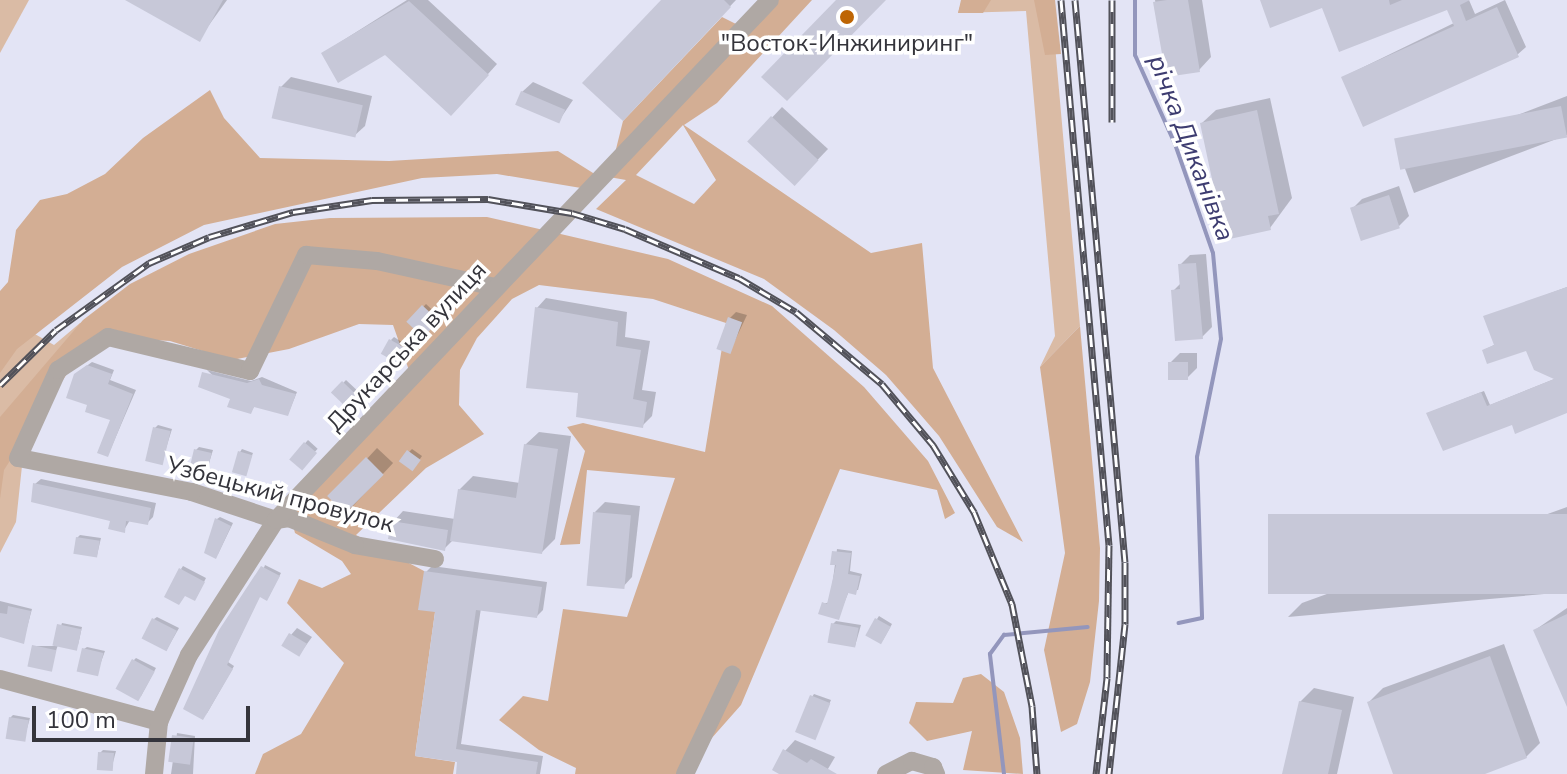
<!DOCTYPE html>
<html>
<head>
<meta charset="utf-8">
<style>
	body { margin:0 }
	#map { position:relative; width:1567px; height:774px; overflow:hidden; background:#e3e4f5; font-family:"Nunito Sans",sans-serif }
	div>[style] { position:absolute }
	.green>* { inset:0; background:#dabba5 }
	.forest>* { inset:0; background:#d3ae94 }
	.shadow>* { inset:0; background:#0003; transform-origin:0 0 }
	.stream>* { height:4px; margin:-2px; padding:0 2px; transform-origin:2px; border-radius:2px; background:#9396bc }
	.building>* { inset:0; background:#c7c8d8; transform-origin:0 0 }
	.minor>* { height:18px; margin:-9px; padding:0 9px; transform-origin:9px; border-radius:9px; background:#afa8a4 }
	.rail>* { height:7px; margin-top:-3.5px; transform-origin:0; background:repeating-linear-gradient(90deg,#fff 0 12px,#52525a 0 24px); box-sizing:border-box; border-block:2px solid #52525a }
	.dots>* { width:22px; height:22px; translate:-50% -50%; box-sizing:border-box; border:4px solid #fff; border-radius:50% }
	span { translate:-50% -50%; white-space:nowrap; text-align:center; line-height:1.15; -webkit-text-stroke:7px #fff; paint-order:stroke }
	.poi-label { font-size:24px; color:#34343b }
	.street-label { font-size:24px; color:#34343b }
	.water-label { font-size:26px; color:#3d3c70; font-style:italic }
	.scale { position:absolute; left:32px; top:706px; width:218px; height:36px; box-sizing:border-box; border:4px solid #34343b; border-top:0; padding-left:10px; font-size:24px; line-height:28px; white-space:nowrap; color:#34343b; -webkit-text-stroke:6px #fff; paint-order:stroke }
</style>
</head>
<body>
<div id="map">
	<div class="green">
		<div style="clip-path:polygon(0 0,29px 0,0 53px)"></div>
		<div style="clip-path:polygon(962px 0,1051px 0,1080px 326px,1040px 367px,1055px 336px,1026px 11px,958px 13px)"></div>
		<div style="clip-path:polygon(0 314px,54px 345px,80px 323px,108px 337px,57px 373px,22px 466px,16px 522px,0 553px)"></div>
	</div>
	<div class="forest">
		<div style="clip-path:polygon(evenodd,778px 0,812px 0,717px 103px,684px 125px,871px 253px,922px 243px,933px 368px,1023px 542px,997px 527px,939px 436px,886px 375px,834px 330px,764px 279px,596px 209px,626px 180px,609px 177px,623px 121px,722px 17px,748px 30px,778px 0,683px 125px,716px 180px,694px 204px,636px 175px,683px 125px)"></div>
		<div style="clip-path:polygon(961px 0,991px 0,983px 13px,958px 13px)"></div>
		<div style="clip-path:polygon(1034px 0,1055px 0,1061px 54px,1045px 55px)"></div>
		<div style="clip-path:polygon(210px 90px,224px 118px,260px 158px,389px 161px,558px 151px,601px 178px,587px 189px,497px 174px,422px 178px,204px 225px,122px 267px,17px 349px,0 373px,0 291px,8px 282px,16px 230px,40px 200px,67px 194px,105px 174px,143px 138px)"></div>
		<div style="clip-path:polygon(487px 217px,668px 259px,772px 306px,864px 387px,928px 461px,955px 513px,945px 519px,937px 490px,840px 469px,741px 705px,680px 774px,575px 774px,576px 768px,539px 750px,499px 720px,523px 696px,548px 701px,563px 609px,627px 617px,675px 478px,587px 470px,580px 544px,560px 545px,585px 451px,567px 427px,583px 423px,705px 452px,726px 323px,653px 299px,539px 285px,512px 299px,477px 338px,460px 370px,459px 405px,484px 434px,426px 468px,356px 535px,424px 571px,435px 612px,415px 756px,455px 762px,453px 774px,255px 774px,263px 754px,301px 734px,344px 663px,287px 603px,299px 579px,322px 588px,351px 574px,342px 561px,295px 533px,288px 507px,411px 376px,393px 325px,359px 324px,289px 349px,232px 360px,170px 341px,107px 337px,79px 356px,36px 420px,4px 470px,0 499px,0 417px,83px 320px,130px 284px,189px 254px,275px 224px,330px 218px)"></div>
		<div style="clip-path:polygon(1080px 326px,1100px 548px,1099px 601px,1090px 682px,1077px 724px,1061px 732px,1044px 650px,1065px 553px,1040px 367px)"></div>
		<div style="clip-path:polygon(981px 674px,1004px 692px,1020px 738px,1023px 774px,963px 770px,972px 731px,927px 741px,909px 723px,916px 702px,953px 703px,963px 678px)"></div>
	</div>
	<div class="shadow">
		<div style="clip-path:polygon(135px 0,227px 0,199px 39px)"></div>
		<div style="clip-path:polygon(407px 0,428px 0,497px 64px,461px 104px,385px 53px,323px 53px)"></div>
		<div style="clip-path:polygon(663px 0,736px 0,623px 119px)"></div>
		<div style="clip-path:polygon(1155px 0,1202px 0,1211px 57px,1199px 70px,1167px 75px)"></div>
		<div style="clip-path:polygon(1262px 0,1469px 0,1475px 14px,1505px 0,1526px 47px,1517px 55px,1343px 77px,1454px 23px,1448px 8px)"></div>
		<div style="clip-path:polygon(291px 77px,372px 96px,365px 126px,354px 136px,281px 87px)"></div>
		<div style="clip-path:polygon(533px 82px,573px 100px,558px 122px,522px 92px)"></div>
		<div style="clip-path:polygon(1567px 96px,1567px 135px,1414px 193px,1404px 166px,1418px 153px)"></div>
		<div style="clip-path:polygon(1270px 98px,1292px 198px,1270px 228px,1202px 123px,1216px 110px)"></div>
		<div style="clip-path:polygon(782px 107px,828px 149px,806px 172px,750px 141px)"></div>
		<div style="clip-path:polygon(1399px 186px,1409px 216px,1399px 226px,1352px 209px,1362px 199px)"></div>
		<div style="clip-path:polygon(1206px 254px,1212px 327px,1202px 337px,1174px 290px,1181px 283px,1180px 265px,1190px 255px)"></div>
		<div style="clip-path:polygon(1567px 287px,1567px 411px,1513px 423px,1428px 413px,1484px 391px,1490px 405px,1557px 378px,1527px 349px,1484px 350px,1496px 344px,1486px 317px)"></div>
		<div style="clip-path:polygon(546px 298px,627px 312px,625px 337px,650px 341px,642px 390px,656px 392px,652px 416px,642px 426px,580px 392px,537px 308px)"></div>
		<div style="left:426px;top:304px;width:19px;height:25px;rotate:43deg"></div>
		<div style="clip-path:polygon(736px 312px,747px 315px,730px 351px,730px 318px)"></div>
		<div style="clip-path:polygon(394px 337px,408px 346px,401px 359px,391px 340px)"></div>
		<div style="clip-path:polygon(1180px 353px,1197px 353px,1197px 368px,1187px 378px,1170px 363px)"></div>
		<div style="clip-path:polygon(92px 362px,114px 370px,110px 380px,136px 390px,108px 455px,112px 419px,89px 404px,81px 370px)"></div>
		<div style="clip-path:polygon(207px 370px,251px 381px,262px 377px,297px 392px,288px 414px,255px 405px,251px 412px)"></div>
		<div style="left:346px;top:380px;width:26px;height:18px;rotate:43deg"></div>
		<div style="clip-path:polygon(158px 425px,172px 429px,161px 464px,155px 428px)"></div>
		<div style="clip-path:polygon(539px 432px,571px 436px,555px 539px,542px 552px,454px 539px,444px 549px,393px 522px,403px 511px,455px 519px,459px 490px,473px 476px,520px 483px,525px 445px)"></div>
		<div style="left:308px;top:440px;width:13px;height:25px;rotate:42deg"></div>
		<div style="clip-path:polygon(199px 447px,213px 450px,206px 473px,196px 450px)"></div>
		<div style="left:377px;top:448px;width:22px;height:67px;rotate:43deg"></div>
		<div style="clip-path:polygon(242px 449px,253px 453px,244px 475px,240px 452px)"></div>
		<div style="clip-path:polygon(412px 449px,422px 456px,415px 466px,409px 452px)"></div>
		<div style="clip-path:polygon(41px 479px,156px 503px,153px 517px,147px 523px,130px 520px,124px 530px,113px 520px,35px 484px)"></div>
		<div style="clip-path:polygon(605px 502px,640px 506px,632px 577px,622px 588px,595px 512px)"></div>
		<div style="clip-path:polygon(1567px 507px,1567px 592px,1288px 617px,1302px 603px)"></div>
		<div style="clip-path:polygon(220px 517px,233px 523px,218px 554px,217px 519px)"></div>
		<div style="clip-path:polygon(80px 535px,101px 538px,97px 555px,77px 538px)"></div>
		<div style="clip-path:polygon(837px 549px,852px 551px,850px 571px,862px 574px,858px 590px,849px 591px,838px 618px,823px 604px,830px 602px)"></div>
		<div style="clip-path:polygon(265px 565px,281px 573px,269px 596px,260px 595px,228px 662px,234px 666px,206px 715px)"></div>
		<div style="clip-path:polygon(183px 566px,206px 578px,197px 596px,181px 569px)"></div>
		<div style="clip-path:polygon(432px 566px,547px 582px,543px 610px,537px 616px,481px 608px,461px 744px,543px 756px,540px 774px,458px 774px,460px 760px,417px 754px,438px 611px,426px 572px)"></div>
		<div style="clip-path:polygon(0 601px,32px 609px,23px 642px,0 635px)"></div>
		<div style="clip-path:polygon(1567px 608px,1567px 702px,1535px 630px)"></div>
		<div style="clip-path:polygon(879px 616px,892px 624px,883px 640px,877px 619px)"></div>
		<div style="clip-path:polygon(157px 617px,179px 628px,167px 649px,154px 619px)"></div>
		<div style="clip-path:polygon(836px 621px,861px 625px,855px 646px,833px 624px)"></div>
		<div style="clip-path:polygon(62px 623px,82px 627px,78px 645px,58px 645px,50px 668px,34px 646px,54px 646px)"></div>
		<div style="clip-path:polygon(297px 628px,312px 637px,299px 655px,291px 635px)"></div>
		<div style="clip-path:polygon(1504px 644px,1540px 743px,1526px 757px,1479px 774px,1395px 774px,1369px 702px,1383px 688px)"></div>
		<div style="clip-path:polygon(87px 647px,105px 651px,97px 673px,84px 649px)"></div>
		<div style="clip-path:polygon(136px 658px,156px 668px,141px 696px,134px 660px)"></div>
		<div style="clip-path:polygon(1314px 688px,1354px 697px,1337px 774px,1284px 774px,1300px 702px)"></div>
		<div style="clip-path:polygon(814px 694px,831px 700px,815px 737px,812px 697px)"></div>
		<div style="clip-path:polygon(13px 715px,30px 718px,24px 739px,10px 718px)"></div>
		<div style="clip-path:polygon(177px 733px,195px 736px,193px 774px,171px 774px)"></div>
		<div style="clip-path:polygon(795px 740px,835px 757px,825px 774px,783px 774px,785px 751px)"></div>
		<div style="clip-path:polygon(103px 750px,116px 751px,111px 770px,100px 753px)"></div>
	</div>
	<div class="stream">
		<div style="left:1135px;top:0;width:55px;rotate:90deg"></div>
		<div style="left:1135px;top:55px;width:98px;rotate:65.8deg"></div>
		<div style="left:1175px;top:144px;width:115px;rotate:70.8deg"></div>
		<div style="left:1213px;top:253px;width:86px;rotate:84.7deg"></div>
		<div style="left:1221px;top:339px;width:120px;rotate:101.5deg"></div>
		<div style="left:1197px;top:457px;width:161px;rotate:88.2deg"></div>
		<div style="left:1202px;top:618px;width:24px;rotate:168deg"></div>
		<div style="left:1004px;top:774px;width:121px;rotate:-96.7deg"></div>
		<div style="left:990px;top:654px;width:24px;rotate:-54deg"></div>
		<div style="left:1004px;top:635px;width:84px;rotate:-5.4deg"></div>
	</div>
	<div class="building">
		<div style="clip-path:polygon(125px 0,223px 0,200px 42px)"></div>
		<div style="clip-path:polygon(661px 0,724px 0,731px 7px,623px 121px,582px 83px)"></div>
		<div style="clip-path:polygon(836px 0,886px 0,787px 101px,761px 77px)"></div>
		<div style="clip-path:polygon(1167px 0,1188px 0,1200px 72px,1166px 77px,1153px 2px)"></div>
		<div style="clip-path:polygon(1260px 0,1389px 0,1390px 5px,1402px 0,1470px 0,1460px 5px,1466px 21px,1497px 7px,1519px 57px,1363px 127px,1341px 77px,1454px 26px,1447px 10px,1339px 52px,1322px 8px,1270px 28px)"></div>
		<div style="clip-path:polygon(409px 1px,489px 75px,451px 116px,385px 55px,338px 83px,321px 53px)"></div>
		<div style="left:279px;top:86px;width:86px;height:33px;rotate:13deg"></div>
		<div style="left:521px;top:91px;width:48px;height:15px;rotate:23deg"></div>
		<div style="left:1561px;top:106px;width:32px;height:170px;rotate:79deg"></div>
		<div style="clip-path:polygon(1257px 110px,1279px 214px,1268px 216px,1271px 230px,1225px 240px,1200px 123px)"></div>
		<div style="left:771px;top:116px;width:65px;height:35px;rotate:43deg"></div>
		<div style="left:1389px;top:195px;width:35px;height:41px;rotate:72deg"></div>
		<div style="clip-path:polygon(1196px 263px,1203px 339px,1175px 341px,1171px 290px,1180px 289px,1178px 264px)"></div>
		<div style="clip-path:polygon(1567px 287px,1567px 413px,1515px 434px,1512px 425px,1443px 451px,1426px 413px,1481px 392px,1487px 406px,1554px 379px,1534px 370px,1526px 351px,1487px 364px,1482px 350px,1494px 345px,1483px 316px)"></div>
		<div style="left:422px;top:305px;width:23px;height:23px;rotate:43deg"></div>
		<div style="clip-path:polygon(535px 307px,618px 322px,616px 346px,641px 350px,633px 399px,647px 402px,643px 428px,576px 417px,578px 393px,526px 388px)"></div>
		<div style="left:728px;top:317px;width:15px;height:34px;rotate:20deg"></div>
		<div style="left:389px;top:339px;width:21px;height:17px;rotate:29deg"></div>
		<div style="left:1168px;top:362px;width:20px;height:18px"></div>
		<div style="clip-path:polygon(87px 365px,112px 374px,108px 384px,133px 394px,108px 457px,97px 453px,110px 420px,85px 412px,87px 405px,66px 398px,74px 374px)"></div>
		<div style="clip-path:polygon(202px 372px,247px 383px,259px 379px,262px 385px,296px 394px,288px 416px,254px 407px,251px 414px,227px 407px,230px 399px,198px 387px)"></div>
		<div style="left:342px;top:381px;width:30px;height:16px;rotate:44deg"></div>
		<div style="left:153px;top:427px;width:18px;height:35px;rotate:13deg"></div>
		<div style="left:304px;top:442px;width:17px;height:23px;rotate:40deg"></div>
		<div style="clip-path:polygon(524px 444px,558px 449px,542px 554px,450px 541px,458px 489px,516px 498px)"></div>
		<div style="left:194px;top:449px;width:18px;height:23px;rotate:13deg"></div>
		<div style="left:407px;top:450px;width:17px;height:14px;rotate:36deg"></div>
		<div style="left:238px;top:451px;width:15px;height:22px;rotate:16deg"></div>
		<div style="left:366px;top:457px;width:25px;height:55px;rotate:45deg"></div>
		<div style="clip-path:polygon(33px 483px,151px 508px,148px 525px,126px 521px,125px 533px,108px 529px,110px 521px,31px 502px)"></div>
		<div style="left:593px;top:512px;width:38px;height:74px;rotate:5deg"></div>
		<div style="left:1567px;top:514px;width:80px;height:299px;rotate:90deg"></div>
		<div style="clip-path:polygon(215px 518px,231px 526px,216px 559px,204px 553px)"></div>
		<div style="clip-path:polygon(391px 521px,448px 530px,445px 551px,388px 539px)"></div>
		<div style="left:76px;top:537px;width:24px;height:17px;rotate:9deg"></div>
		<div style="clip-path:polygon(832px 551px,851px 553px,848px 574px,860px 576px,856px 595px,848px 593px,839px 620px,818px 614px,822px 602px,827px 604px,836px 565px,830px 565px)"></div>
		<div style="clip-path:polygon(261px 566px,280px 576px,267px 601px,260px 597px,227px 665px,233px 669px,203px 720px,183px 709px,219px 630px)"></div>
		<div style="clip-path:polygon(179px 568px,205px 582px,195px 601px,185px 596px,179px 605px,164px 597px)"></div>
		<div style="clip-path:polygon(424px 571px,542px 587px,537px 618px,476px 610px,456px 749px,538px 762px,536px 774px,456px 774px,457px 762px,415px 756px,435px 612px,418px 610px)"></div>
		<div style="clip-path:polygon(8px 606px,31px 611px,24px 644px,0 637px,0 613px,7px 614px)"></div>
		<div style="clip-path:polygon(1567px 614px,1567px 707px,1533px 630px)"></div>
		<div style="left:152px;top:618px;width:28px;height:23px;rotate:27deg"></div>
		<div style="left:875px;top:618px;width:18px;height:20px;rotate:29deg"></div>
		<div style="left:831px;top:623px;width:28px;height:20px;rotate:10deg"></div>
		<div style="left:57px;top:624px;width:25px;height:22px;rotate:12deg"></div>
		<div style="left:289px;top:633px;width:21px;height:15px;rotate:31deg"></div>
		<div style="left:32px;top:645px;width:25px;height:22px;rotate:12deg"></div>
		<div style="left:82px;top:648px;width:22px;height:24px;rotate:13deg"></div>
		<div style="clip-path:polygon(1490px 656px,1527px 758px,1485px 774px,1393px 774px,1367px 702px)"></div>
		<div style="left:132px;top:659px;width:26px;height:34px;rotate:29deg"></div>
		<div style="left:810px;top:695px;width:22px;height:40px;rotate:22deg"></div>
		<div style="clip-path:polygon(1299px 701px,1342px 710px,1328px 774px,1282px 774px)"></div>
		<div style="left:9px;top:717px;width:20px;height:22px;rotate:9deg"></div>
		<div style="left:172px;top:735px;width:22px;height:27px;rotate:8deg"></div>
		<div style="clip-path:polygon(783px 749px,807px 763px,811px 759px,837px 774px,779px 774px,772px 770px)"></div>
		<div style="left:98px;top:752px;width:16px;height:18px;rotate:4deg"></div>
	</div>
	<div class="minor">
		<div style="left:435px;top:559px;width:81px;rotate:-170.1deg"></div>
		<div style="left:355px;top:545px;width:71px;rotate:-157.8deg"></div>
		<div style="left:289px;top:518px;width:13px;rotate:171deg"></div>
		<div style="left:276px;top:520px;width:89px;rotate:-161.6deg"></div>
		<div style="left:192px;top:492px;width:177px;rotate:-168.9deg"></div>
		<div style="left:18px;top:458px;width:97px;rotate:-65.6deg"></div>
		<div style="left:58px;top:370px;width:60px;rotate:-33.4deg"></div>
		<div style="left:108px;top:337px;width:146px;rotate:13.5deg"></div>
		<div style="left:250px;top:371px;width:129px;rotate:-64.2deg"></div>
		<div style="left:306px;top:255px;width:71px;rotate:4.8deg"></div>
		<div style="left:377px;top:261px;width:121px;rotate:12.4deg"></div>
		<div style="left:0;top:679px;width:165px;rotate:15.1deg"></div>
		<div style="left:154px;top:774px;width:52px;rotate:-84.5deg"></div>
		<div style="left:159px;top:722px;width:73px;rotate:-65.9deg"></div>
		<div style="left:189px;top:655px;width:161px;rotate:-57.2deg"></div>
		<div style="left:276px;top:520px;width:717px;rotate:-46.47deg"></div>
		<div style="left:685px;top:774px;width:110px;rotate:-64.6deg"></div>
		<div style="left:886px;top:774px;width:29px;rotate:-27deg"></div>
		<div style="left:912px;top:761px;width:22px;rotate:16deg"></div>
		<div style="left:933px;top:767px;width:8px;rotate:67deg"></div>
	</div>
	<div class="rail">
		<div style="left:1061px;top:0;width:547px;rotate:84.97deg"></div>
		<div style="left:1109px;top:545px;width:133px;rotate:90.9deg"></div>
		<div style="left:1107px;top:678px;width:97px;rotate:96.5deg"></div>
		<div style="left:1075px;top:0;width:564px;rotate:84.92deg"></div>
		<div style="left:1125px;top:562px;width:62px;rotate:90deg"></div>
		<div style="left:1125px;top:624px;width:151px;rotate:96.1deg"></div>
		<div style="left:1112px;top:0;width:122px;rotate:90deg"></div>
		<div style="left:0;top:385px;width:78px;rotate:-44.5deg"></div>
		<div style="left:56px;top:330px;width:115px;rotate:-35.8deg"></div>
		<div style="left:149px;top:263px;width:65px;rotate:-23.4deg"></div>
		<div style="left:209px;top:237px;width:88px;rotate:-16.6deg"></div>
		<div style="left:293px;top:212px;width:80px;rotate:-8.6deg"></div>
		<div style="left:372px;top:200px;width:116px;rotate:-0.5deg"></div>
		<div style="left:488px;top:199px;width:85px;rotate:9.5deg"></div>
		<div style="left:572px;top:213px;width:55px;rotate:16.8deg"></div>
		<div style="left:625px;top:229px;width:124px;rotate:23.3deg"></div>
		<div style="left:739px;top:278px;width:66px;rotate:30.8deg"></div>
		<div style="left:796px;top:312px;width:112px;rotate:39.9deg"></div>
		<div style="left:882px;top:384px;width:80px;rotate:50.1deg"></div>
		<div style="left:933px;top:445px;width:79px;rotate:58.5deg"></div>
		<div style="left:974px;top:512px;width:100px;rotate:67.6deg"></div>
		<div style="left:1012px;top:604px;width:104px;rotate:78.9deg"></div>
		<div style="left:1032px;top:706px;width:68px;rotate:85.8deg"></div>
	</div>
	<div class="dots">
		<div style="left:847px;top:17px;background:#be6504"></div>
	</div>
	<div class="poi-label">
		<span style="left:847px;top:44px">"Восток-Инжиниринг"</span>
	</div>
	<div class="street-label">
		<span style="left:407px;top:347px;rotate:-47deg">Друкарська вулиця</span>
		<span style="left:280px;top:495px;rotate:15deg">Узбецький провулок</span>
	</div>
	<div class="water-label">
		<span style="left:1191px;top:148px;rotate:69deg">річка Диканівка</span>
	</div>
	<div class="scale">100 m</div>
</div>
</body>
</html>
